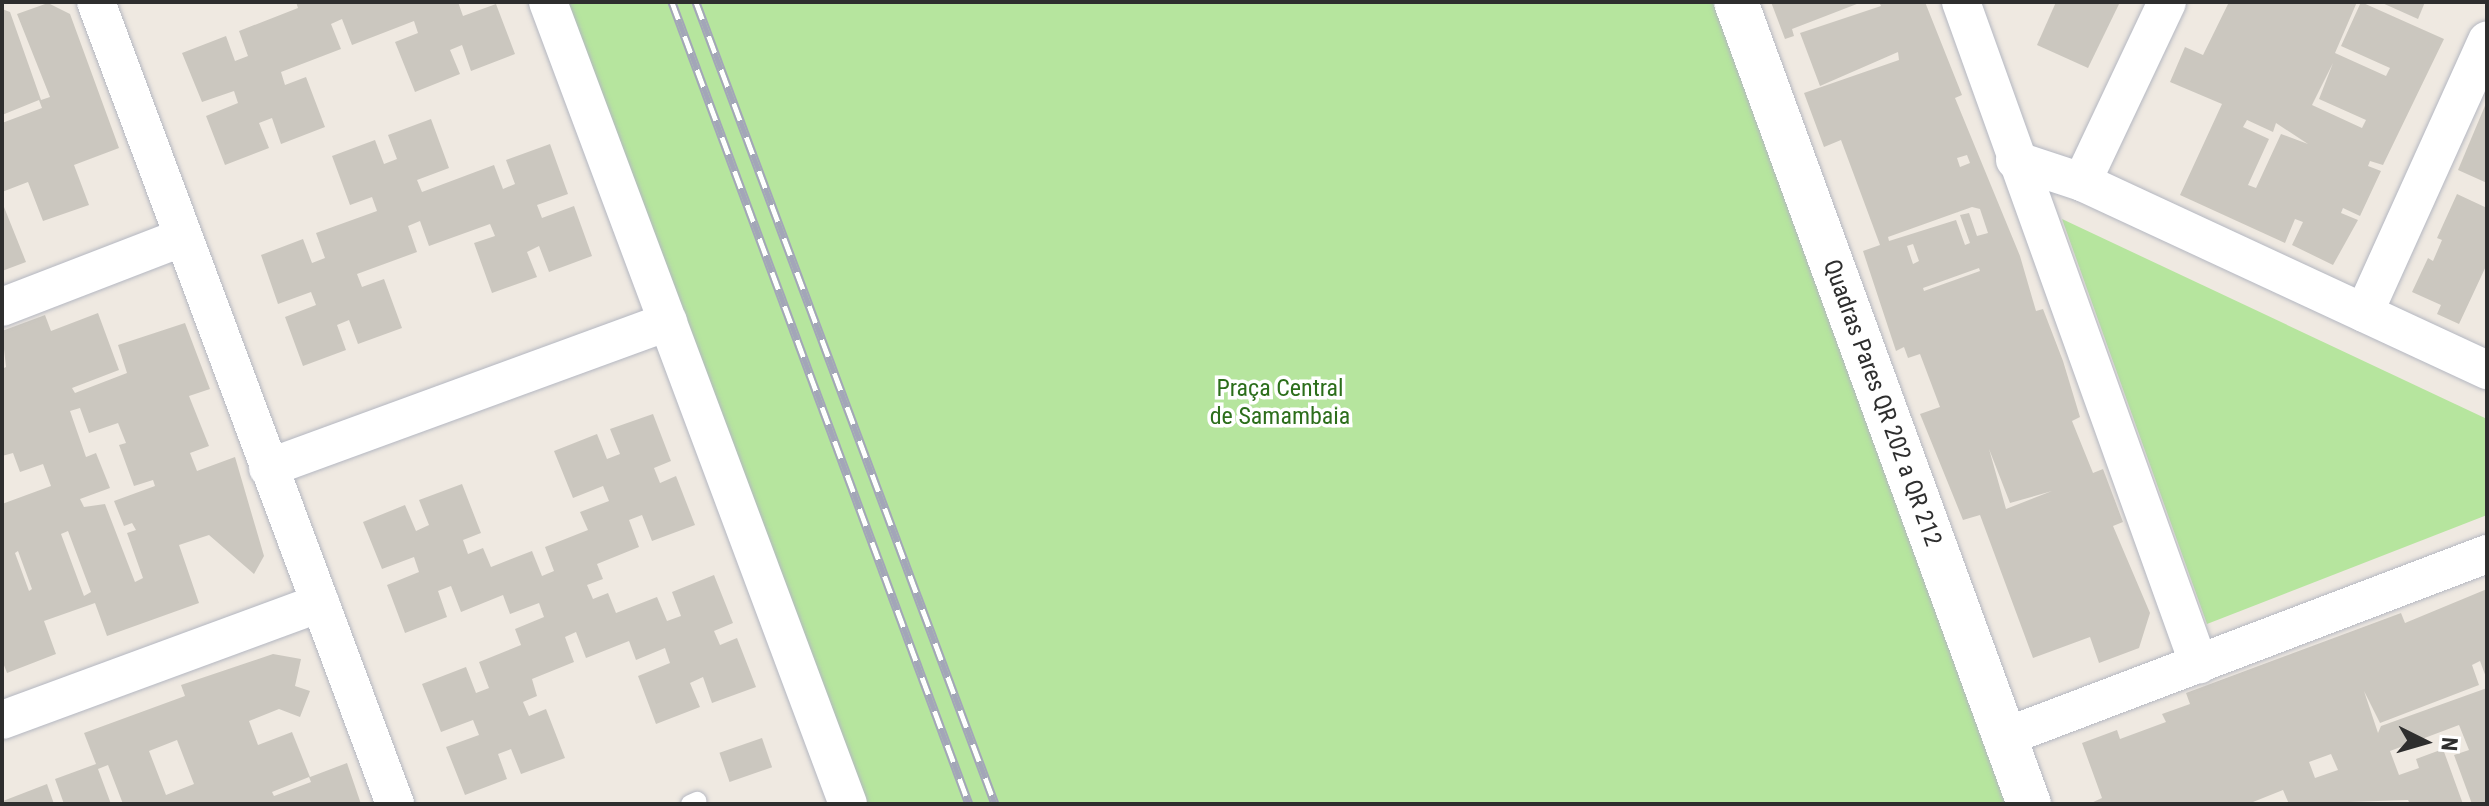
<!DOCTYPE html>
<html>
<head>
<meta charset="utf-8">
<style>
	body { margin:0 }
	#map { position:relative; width:2489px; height:806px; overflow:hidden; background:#efe9e1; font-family:"Roboto Condensed",sans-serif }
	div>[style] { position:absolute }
	.green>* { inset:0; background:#b6e59e }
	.building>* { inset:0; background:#cbc7bf; transform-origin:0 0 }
	.roads { filter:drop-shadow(0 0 2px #b4b7c1) drop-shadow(0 0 2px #b4b7c1) }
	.service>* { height:18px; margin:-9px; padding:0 9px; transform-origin:9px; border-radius:9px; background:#fff }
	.minor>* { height:38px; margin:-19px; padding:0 19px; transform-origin:19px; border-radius:19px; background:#fff }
	.tertiary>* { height:44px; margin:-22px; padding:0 22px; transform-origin:22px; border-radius:22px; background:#fff }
	.rail>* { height:9px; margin-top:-4.5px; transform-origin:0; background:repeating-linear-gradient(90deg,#fff 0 18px,#a3a6b8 0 36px); box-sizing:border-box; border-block:2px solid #a3a6b8 }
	span { translate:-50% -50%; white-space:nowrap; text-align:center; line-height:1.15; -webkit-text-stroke:7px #fff; paint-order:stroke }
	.park-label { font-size:24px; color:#2c6e1b }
	.street-label { font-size:24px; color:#2e2e2e }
	.frame { position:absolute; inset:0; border:4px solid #2e2e2e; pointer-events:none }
	.north { position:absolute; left:2385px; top:702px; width:80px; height:80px; -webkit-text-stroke:6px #fff; paint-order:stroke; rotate:95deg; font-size:22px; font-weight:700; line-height:32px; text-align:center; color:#2e2e2e }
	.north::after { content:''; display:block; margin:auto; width:28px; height:36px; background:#2e2e2e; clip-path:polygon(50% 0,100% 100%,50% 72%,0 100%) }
</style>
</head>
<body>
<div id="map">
	<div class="green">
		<div style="clip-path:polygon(545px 2px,1718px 2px,2015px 804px,848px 804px)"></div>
		<div style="clip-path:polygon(2062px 219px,2487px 419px,2487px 515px,2207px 624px)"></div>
	</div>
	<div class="building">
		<div style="clip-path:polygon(296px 2px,458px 2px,463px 16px,496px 4px,515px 54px,471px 71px,462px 45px,450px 50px,460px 74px,415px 92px,395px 42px,418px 33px,414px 21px,352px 45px,342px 19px,331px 24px,341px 49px,281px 72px,285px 85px,306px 77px,325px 127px,281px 144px,272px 118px,259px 123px,269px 148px,225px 165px,206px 116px,238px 103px,234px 91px,202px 102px,182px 53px,226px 36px,235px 61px,248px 56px,239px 31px,298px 8px)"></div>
		<div style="clip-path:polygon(1771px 2px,1862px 2px,1792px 29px,1794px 36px,1785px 39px)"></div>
		<div style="clip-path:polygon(evenodd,1879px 2px,1925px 2px,1962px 95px,1955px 98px,2020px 256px,2036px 311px,2043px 309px,2063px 361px,2080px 417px,2072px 421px,2093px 473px,2103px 469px,2123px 522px,2113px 526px,2150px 613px,2139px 648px,2099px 663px,2090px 637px,2033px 658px,1980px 515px,1963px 520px,1920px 414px,1940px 407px,1920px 354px,1908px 358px,1904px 347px,1896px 351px,1863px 251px,1880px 245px,1841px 140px,1824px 147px,1804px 93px,1899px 60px,1898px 52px,1820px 86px,1800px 33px,1881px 6px,1879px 2px,1967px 155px,1970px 163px,1960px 167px,1957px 158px,1967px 155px,1879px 2px,1972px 207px,1980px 209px,1988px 233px,1977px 236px,1969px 213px,1960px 215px,1970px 243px,1965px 245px,1956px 220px,1889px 241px,1888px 237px,1972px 207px,1879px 2px,1913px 244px,1919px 261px,1913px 264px,1907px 246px,1913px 244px,1879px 2px,1979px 268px,1980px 271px,1924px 291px,1923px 288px,1979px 268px,1879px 2px,1989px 449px,2010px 503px,2052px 491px,2006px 509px,1989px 449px)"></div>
		<div style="clip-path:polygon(2056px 2px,2120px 2px,2088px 68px,2037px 45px)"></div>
		<div style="clip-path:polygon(evenodd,2357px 2px,2335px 53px,2386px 76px,2390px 68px,2341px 46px,2361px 2px,2444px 39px,2383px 165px,2370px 161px,2368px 166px,2381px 171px,2360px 216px,2343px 208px,2341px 213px,2358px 220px,2333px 265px,2292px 245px,2303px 222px,2295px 219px,2285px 243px,2180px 195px,2222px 104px,2170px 82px,2185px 47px,2203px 55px,2229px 2px,2357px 2px,2333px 63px,2319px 99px,2366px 120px,2362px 128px,2312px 105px,2333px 63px,2357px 2px,2247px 120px,2273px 132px,2276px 123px,2308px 144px,2281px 134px,2256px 188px,2248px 185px,2269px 139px,2243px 127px,2247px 120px)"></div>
		<div style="clip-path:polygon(2380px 2px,2425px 2px,2418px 19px)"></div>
		<div style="clip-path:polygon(48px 3px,70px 14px,119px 148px,74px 165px,89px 205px,43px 221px,28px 182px,2px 192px,2px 123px,42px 108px,39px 100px,2px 115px,2px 9px,10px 12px,41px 100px,50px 97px,17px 14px)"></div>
		<div style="clip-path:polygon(2487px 101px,2487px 183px,2458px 170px)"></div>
		<div style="clip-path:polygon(431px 119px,449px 168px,417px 180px,422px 192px,494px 165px,503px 189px,515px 184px,506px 160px,550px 144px,568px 194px,537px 205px,542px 218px,574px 206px,592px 256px,549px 272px,539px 246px,527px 252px,537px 277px,492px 293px,474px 243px,495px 236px,490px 224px,429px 246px,420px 221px,408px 226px,417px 252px,357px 274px,362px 287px,384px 279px,402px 328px,358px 344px,349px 320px,337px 325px,346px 350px,303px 366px,285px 317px,316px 305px,311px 292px,278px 304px,261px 255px,303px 239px,312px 263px,325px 258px,316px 233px,377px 211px,372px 197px,350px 205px,332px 156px,375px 140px,384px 164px,397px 159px,388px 135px)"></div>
		<div style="clip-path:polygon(2457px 194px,2487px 208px,2487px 264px,2459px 324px,2437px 314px,2441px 305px,2412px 292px,2428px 258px,2433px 261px,2442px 240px,2437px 238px)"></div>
		<div style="clip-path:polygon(2px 202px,26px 262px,2px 271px)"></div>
		<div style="clip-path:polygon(evenodd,98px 313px,119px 370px,72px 388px,75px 393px,127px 373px,118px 345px,185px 323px,210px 389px,189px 396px,209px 446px,190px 453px,197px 471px,235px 457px,264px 556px,254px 574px,209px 535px,179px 545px,199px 603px,107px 636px,95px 603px,44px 621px,56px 654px,7px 673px,2px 660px,2px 504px,51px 486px,43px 464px,20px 472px,13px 453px,2px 456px,2px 369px,6px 367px,2px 331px,45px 315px,51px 331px,98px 313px,80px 408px,89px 433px,118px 423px,126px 443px,119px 445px,134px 486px,153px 480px,155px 486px,114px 501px,124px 526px,132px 523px,136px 530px,127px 533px,143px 578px,135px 582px,105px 504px,84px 507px,80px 499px,110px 488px,96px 453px,86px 457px,70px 411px,80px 408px,98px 313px,68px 531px,91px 592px,84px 596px,61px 534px,68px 531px,98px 313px,18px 551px,32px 589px,29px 591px,15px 553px,18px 551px)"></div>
		<div style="clip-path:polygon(653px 414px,671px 461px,654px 468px,660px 483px,676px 476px,695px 525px,652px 541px,642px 515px,629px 520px,639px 547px,597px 564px,603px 579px,587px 585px,593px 599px,608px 593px,616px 613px,657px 597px,667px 621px,681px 616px,672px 592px,714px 575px,733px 623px,714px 631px,720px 645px,737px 638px,756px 687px,712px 703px,703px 677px,690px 683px,700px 707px,656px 724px,638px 676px,670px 663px,665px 648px,636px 660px,629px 641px,586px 658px,576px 632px,565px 637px,574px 662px,532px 679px,537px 696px,523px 702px,529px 716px,546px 709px,565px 758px,521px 774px,511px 749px,498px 754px,507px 779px,465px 795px,446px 747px,479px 735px,473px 720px,441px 732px,422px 684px,466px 667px,476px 693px,489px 688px,479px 662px,521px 645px,515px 629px,544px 617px,539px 603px,510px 614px,503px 595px,461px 612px,451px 586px,438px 591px,447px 617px,405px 633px,387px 585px,419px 572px,414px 557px,382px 569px,363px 522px,405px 505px,416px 531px,429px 525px,419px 500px,462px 484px,481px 533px,463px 540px,468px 554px,483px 548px,491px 567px,532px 551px,542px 576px,554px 571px,545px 547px,588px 530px,580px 512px,609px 501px,603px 486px,573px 498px,554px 451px,597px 434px,607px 459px,620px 454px,610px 429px)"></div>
		<div style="clip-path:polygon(evenodd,2487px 589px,2487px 680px,2480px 661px,2472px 665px,2479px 685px,2380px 723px,2364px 691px,2378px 733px,2381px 726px,2487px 688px,2487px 804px,2472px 804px,2454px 755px,2469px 750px,2459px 725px,2390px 751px,2399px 775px,2419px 768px,2416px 759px,2443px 749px,2463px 804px,2410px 804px,2408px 800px,2289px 804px,2283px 790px,2248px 804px,2089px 804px,2102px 798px,2082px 743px,2117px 730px,2120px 739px,2166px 722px,2162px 714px,2190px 704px,2186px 693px,2401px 613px,2405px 623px,2487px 589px,2331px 754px,2338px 770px,2315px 778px,2309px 762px,2331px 754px)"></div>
		<div style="clip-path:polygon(evenodd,273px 654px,301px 659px,295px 686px,310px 691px,300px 717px,279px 709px,249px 721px,258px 745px,292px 732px,310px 777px,347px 763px,361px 804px,123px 804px,108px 765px,98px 769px,111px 804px,64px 804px,55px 779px,96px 764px,84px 733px,185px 696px,181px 685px,273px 654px,177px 740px,194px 784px,166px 795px,149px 751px,177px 740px,273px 654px,309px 777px,311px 782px,274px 796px,272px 792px,309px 777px)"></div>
		<div style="left:762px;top:738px;width:31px;height:45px;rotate:71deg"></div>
		<div style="clip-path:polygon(47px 784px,54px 804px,4px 804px,3px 801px)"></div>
	</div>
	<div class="roads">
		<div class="service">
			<div style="left:690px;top:804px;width:8px;rotate:-23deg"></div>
		</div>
		<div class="minor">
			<div style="left:96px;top:2px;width:856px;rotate:69.55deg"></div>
			<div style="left:548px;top:2px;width:856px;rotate:69.49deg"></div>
			<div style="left:1961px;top:2px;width:704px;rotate:70.25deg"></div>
			<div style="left:2015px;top:160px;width:71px;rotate:18.2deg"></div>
			<div style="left:2082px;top:182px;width:447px;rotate:24.9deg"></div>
			<div style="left:2082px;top:182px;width:199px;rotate:-64.7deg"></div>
			<div style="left:2px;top:307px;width:192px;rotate:-21.1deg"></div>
			<div style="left:2364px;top:313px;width:299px;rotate:-65.7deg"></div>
			<div style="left:268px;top:468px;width:426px;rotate:-20.1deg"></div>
			<div style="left:2px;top:720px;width:339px;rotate:-20.2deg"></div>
			<div style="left:2005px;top:737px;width:516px;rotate:-20.79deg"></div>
		</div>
		<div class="tertiary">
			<div style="left:1736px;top:2px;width:854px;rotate:69.93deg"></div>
		</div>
	</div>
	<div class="rail">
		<div style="left:672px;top:2px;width:855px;rotate:69.68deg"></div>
		<div style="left:696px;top:2px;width:856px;rotate:69.55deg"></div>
	</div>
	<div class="park-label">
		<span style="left:1280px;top:403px">Praça Central<br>de Samambaia</span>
	</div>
	<div class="street-label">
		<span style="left:1882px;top:403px;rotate:70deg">Quadras Pares QR 202 a QR 212</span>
	</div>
	<div class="frame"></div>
	<div class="north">N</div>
</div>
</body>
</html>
